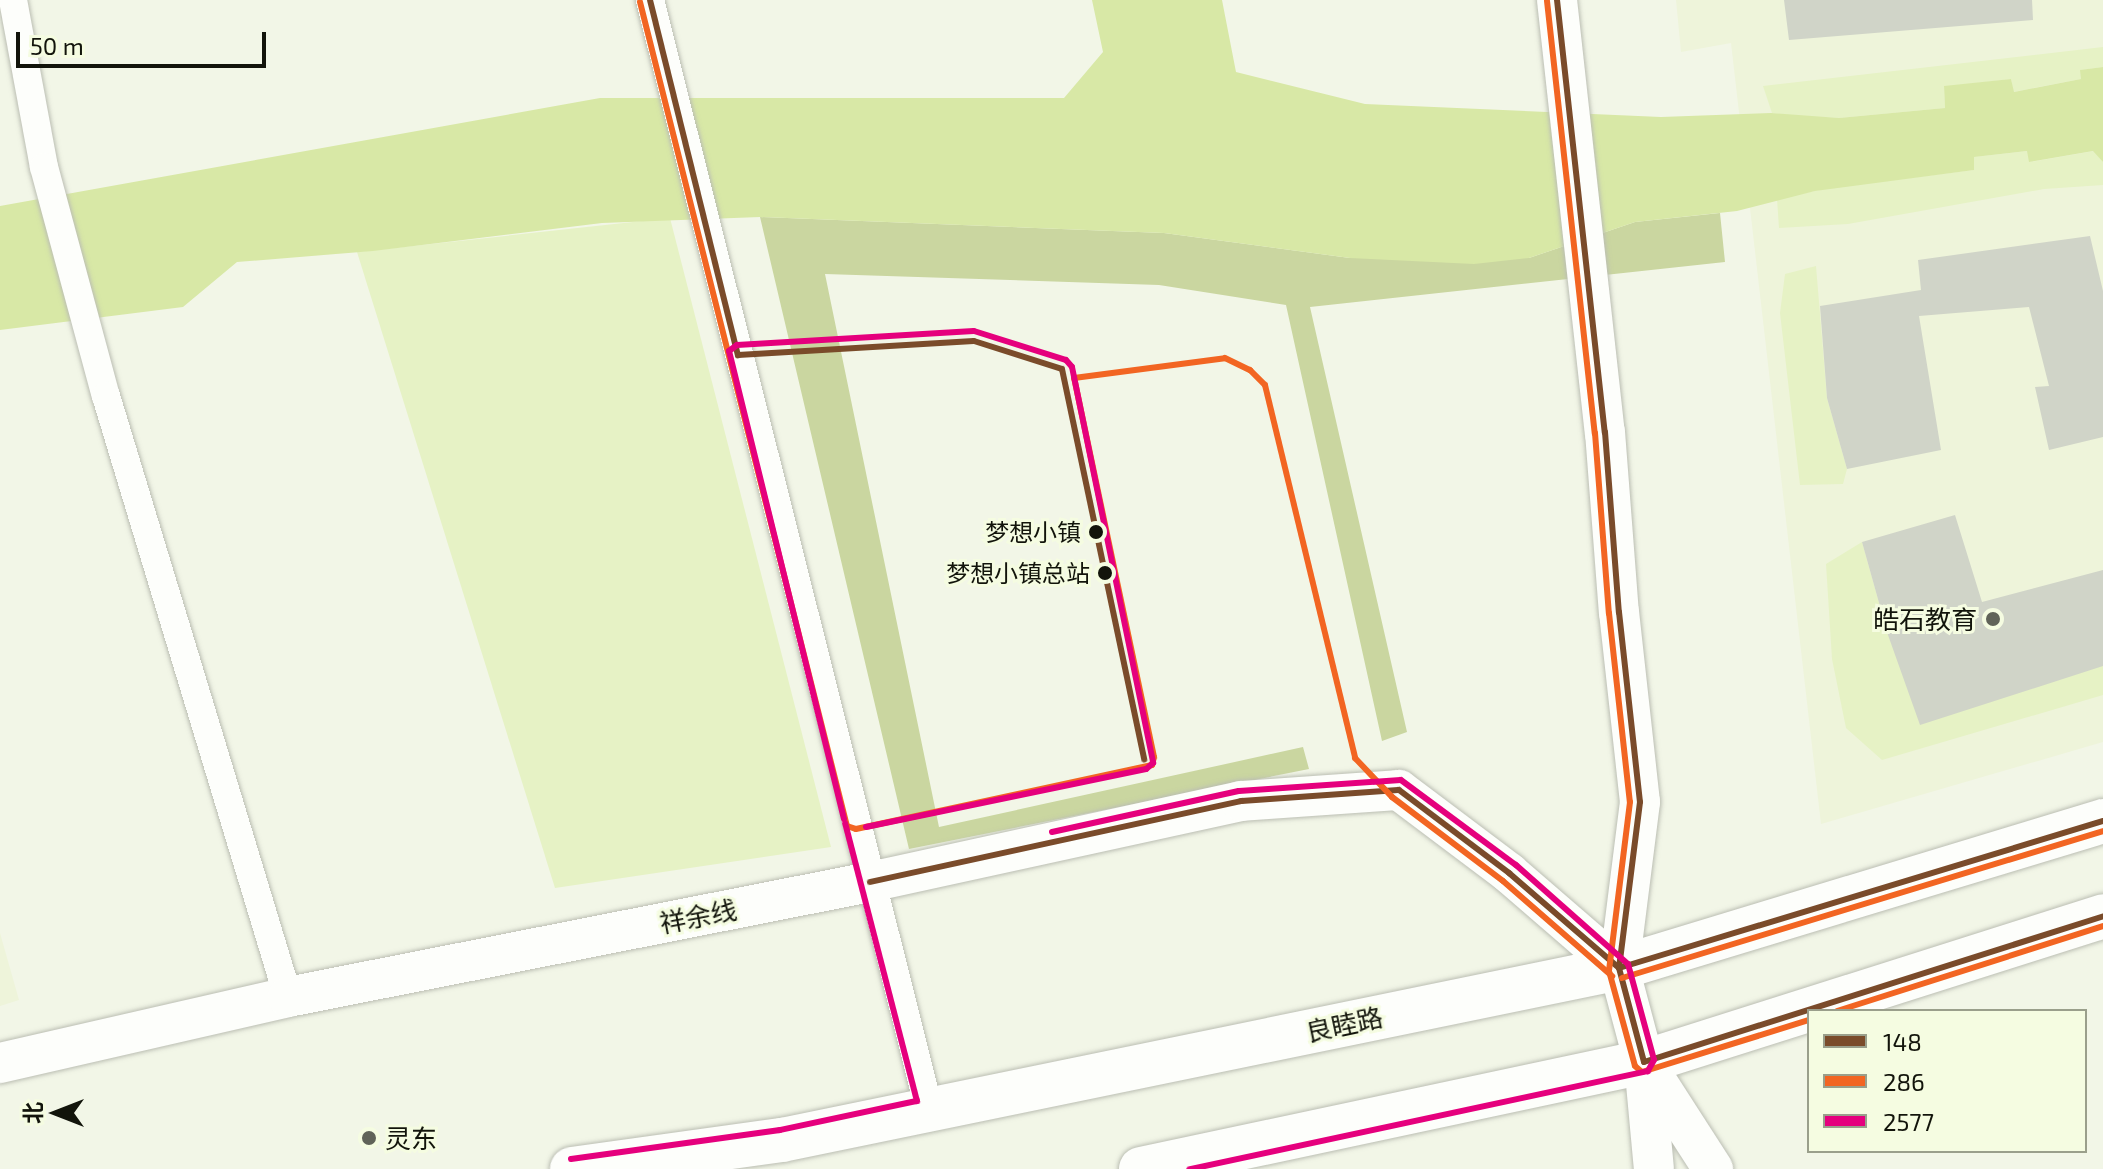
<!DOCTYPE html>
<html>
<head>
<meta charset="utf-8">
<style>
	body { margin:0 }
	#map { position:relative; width:2103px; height:1169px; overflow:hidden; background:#f2f6e7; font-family:"Exo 2","Noto Sans SC",sans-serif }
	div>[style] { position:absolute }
	.built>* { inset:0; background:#eef4da }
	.green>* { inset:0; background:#e6f2c5 }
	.forest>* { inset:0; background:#cad6a0 }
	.water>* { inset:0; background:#d8e8a6 }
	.building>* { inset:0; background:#d0d4c8 }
	.roads { filter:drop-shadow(0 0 2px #bbbeb3) drop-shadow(0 0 2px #bbbeb3) }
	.street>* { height:28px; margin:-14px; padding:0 14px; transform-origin:14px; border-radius:14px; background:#fdfefb }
	.secondary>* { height:40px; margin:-20px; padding:0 20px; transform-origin:20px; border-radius:20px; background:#fdfefb }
	.primary>* { height:44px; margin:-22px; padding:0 22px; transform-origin:22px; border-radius:22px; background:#fdfefb }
	.bus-1>* { height:6px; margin:-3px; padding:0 3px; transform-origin:3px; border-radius:3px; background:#7a4b2a }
	.bus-2>* { height:6px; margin:-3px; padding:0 3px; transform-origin:3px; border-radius:3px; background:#f26522 }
	.bus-3>* { height:6px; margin:-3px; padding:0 3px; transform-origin:3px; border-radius:3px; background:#e5007d }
	.dots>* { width:22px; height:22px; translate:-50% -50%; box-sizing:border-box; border:4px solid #f5fce1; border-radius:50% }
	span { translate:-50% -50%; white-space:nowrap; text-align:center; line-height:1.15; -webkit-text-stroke:6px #f5fce1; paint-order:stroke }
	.bus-label { font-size:24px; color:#12140b }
	.right { translate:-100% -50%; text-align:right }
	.poi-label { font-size:26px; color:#12140b }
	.left { translate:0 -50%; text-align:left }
	.street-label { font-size:26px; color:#12140b }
	.legend { position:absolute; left:1807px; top:1009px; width:280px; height:144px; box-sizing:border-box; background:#f5fce1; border:2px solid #9a9f8b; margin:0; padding:10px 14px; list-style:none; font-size:24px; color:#12140b }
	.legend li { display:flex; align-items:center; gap:16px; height:40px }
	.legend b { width:40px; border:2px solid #9a9f8b }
	.north { position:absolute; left:16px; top:1073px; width:80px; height:80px; -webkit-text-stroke:6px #f5fce1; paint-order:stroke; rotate:270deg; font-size:22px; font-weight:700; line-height:32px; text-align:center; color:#12140b }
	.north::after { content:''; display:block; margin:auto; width:28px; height:36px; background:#12140b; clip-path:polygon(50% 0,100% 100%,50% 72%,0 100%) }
	.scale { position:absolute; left:16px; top:32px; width:250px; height:36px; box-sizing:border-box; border:4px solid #12140b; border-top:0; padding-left:10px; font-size:24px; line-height:28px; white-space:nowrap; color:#12140b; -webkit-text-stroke:6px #f5fce1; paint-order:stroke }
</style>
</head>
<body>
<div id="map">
	<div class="built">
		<div style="clip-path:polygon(1676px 0,2103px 0,2103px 742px,1821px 824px,1731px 43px,1681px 52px)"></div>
		<div style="clip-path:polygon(0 933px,19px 1000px,0 1006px)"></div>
	</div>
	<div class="green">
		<div style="clip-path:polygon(2103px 47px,2103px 67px,2081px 70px,2081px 79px,2013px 92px,2011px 79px,1944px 87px,1945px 108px,1839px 118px,1793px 116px,1772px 113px,1763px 86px)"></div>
		<div style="clip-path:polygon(2028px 151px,2030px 162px,2094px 151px,2103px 162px,2103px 185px,2044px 189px,1848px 224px,1779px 228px,1777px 199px,1829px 188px,1974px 170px,1974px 157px)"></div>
		<div style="clip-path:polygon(670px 218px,831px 847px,555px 888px,357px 252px)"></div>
		<div style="clip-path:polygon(1816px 266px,1827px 398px,1847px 469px,1843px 484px,1800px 485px,1780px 313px,1785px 274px)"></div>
		<div style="clip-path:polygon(1862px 542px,1888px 635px,2103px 666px,2103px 695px,1882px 760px,1846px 728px,1832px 659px,1826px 564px)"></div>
	</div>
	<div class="forest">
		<div style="clip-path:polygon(1720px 213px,1725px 262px,1310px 307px,1407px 732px,1382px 741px,1286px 305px,1159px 285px,825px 274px,939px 827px,1303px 747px,1309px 769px,909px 849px,760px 217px,1164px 233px,1350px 258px,1529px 258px,1635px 222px)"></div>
	</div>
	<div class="water">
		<div style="clip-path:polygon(1092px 0,1222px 0,1236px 72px,1365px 104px,1661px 117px,1771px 113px,1839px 118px,1945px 108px,1944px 86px,2011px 79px,2014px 92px,2081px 79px,2080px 70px,2103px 67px,2103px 162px,2093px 151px,2029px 162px,2027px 151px,1974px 157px,1974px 170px,1815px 191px,1737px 211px,1635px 222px,1529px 258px,1474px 264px,1350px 258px,1164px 233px,760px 217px,602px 223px,373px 251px,237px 262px,183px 307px,0 330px,0 206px,600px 98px,1064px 98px,1103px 52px)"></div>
	</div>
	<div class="building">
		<div style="clip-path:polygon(1784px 0,2032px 0,2033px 20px,1789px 40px)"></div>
		<div style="clip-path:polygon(2090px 236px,2103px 291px,2103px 437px,2049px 450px,2035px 387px,2049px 386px,2029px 307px,1919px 316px,1941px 450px,1847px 469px,1827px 398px,1820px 306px,1921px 290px,1918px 260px)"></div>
		<div style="clip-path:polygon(1955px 515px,1982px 602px,2103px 570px,2103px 666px,1920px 725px,1888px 635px,1862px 542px)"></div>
	</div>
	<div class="roads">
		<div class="street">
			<div style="left:13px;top:0;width:170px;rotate:79.5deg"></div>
			<div style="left:44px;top:167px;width:237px;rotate:74.9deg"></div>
			<div style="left:106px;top:396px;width:628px;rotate:73.15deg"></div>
			<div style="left:650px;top:0;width:1144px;rotate:75.88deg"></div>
		</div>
		<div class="secondary">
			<div style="left:1557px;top:0;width:435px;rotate:83.7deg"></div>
			<div style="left:1605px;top:432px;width:181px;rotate:85.6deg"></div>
			<div style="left:1619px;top:612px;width:191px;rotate:83.7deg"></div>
			<div style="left:1640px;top:802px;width:167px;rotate:97.2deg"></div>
			<div style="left:1619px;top:968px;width:97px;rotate:75.1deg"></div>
			<div style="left:1644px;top:1062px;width:107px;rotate:84.7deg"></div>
			<div style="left:0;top:1063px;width:295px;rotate:-12.9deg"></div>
			<div style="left:288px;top:997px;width:593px;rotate:-11.18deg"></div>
			<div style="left:870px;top:882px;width:380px;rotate:-12.3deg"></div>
			<div style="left:1241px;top:801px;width:158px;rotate:-4deg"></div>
			<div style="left:1399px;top:790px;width:138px;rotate:37deg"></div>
			<div style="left:1509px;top:873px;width:145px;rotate:40.8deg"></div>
			<div style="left:1646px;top:1065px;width:124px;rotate:57.2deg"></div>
		</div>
		<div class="primary">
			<div style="left:572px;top:1169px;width:212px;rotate:-7.9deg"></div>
			<div style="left:782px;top:1140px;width:854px;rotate:-11.61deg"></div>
			<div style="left:1619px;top:968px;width:506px;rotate:-16.89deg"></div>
			<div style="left:1141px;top:1169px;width:514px;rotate:-12.01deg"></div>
			<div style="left:1644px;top:1062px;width:482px;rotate:-17.6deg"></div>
		</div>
	</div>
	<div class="bus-1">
		<div style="left:650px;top:0;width:366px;rotate:76.1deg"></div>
		<div style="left:1557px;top:0;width:435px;rotate:83.7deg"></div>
		<div style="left:1605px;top:432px;width:181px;rotate:85.6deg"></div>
		<div style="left:1619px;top:612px;width:191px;rotate:83.7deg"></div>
		<div style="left:1640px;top:802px;width:167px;rotate:97.2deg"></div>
		<div style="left:1619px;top:968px;width:97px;rotate:75.1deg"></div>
		<div style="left:738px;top:355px;width:236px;rotate:-3.4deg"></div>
		<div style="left:974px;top:341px;width:92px;rotate:17.7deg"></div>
		<div style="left:1062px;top:369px;width:399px;rotate:78.1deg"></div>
		<div style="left:1399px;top:790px;width:138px;rotate:37deg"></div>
		<div style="left:1509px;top:873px;width:145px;rotate:40.8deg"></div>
		<div style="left:870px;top:882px;width:380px;rotate:-12.3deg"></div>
		<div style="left:1241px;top:801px;width:158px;rotate:-4deg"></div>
		<div style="left:1619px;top:968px;width:506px;rotate:-16.89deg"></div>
		<div style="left:1644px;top:1062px;width:482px;rotate:-17.6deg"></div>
	</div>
	<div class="bus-2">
		<div style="left:1547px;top:1px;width:435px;rotate:83.7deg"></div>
		<div style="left:1595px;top:433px;width:181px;rotate:85.6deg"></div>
		<div style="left:1609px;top:613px;width:190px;rotate:83.7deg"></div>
		<div style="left:1630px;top:802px;width:170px;rotate:97.1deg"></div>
		<div style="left:1609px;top:971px;width:98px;rotate:74.7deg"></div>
		<div style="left:1635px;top:1066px;width:9px;rotate:41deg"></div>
		<div style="left:1642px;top:1072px;width:175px;rotate:-17.3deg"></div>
		<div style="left:640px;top:2px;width:850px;rotate:75.9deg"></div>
		<div style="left:847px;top:826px;width:9px;rotate:18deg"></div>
		<div style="left:856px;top:829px;width:303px;rotate:-12.2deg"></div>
		<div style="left:1152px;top:765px;width:8px;rotate:-76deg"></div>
		<div style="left:1154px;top:757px;width:387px;rotate:-101.9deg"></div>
		<div style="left:1074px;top:378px;width:152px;rotate:-7.5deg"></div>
		<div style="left:1225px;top:358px;width:28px;rotate:26deg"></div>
		<div style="left:1250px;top:370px;width:21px;rotate:45deg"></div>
		<div style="left:1265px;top:385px;width:384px;rotate:76.4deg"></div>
		<div style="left:1355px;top:758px;width:54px;rotate:46.5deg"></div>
		<div style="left:1392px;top:797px;width:139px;rotate:37.1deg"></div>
		<div style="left:1503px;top:881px;width:145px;rotate:41.1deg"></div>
		<div style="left:1622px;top:978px;width:503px;rotate:-16.99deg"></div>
		<div style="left:1837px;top:1011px;width:279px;rotate:-17.7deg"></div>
	</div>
	<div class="bus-3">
		<div style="left:844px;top:819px;width:482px;rotate:-103.8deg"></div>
		<div style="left:729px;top:351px;width:10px;rotate:-37deg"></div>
		<div style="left:737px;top:345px;width:237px;rotate:-3.4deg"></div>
		<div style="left:974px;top:331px;width:96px;rotate:17.5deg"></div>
		<div style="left:1066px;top:360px;width:9px;rotate:49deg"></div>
		<div style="left:1072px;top:367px;width:404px;rotate:78.4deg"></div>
		<div style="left:1153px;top:763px;width:9px;rotate:139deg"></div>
		<div style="left:1146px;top:769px;width:286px;rotate:168.3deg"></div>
		<div style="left:1052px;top:832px;width:191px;rotate:-12.4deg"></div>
		<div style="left:1239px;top:791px;width:162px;rotate:-3.9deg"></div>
		<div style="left:1401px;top:780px;width:143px;rotate:36.5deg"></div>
		<div style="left:1516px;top:865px;width:149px;rotate:41.5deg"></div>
		<div style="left:1628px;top:964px;width:99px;rotate:74.8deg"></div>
		<div style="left:1654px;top:1060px;width:13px;rotate:119deg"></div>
		<div style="left:1648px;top:1071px;width:469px;rotate:167.9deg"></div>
		<div style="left:571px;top:1159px;width:211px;rotate:-7.9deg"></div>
		<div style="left:780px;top:1130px;width:140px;rotate:-12deg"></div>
		<div style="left:917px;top:1101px;width:287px;rotate:-104.5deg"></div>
	</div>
	<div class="dots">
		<div style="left:1096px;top:532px;background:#12140b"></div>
		<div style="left:1105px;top:573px;background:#12140b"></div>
		<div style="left:1993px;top:619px;background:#606358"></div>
		<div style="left:369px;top:1138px;background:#606358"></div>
	</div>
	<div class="bus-label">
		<span class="right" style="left:1081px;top:532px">梦想小镇</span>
		<span class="right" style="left:1090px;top:573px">梦想小镇总站</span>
	</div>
	<div class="poi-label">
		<span class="right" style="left:1977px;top:619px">皓石教育</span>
		<span class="left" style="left:385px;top:1138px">灵东</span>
	</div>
	<div class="street-label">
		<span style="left:698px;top:916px;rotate:-11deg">祥余线</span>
		<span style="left:1344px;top:1024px;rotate:-12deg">良睦路</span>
	</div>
	<ul class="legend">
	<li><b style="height:10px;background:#7a4b2a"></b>148</li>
	<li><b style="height:10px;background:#f26522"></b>286</li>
	<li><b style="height:10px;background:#e5007d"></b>2577</li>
	</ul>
	<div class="north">北</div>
	<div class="scale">50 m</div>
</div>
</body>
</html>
